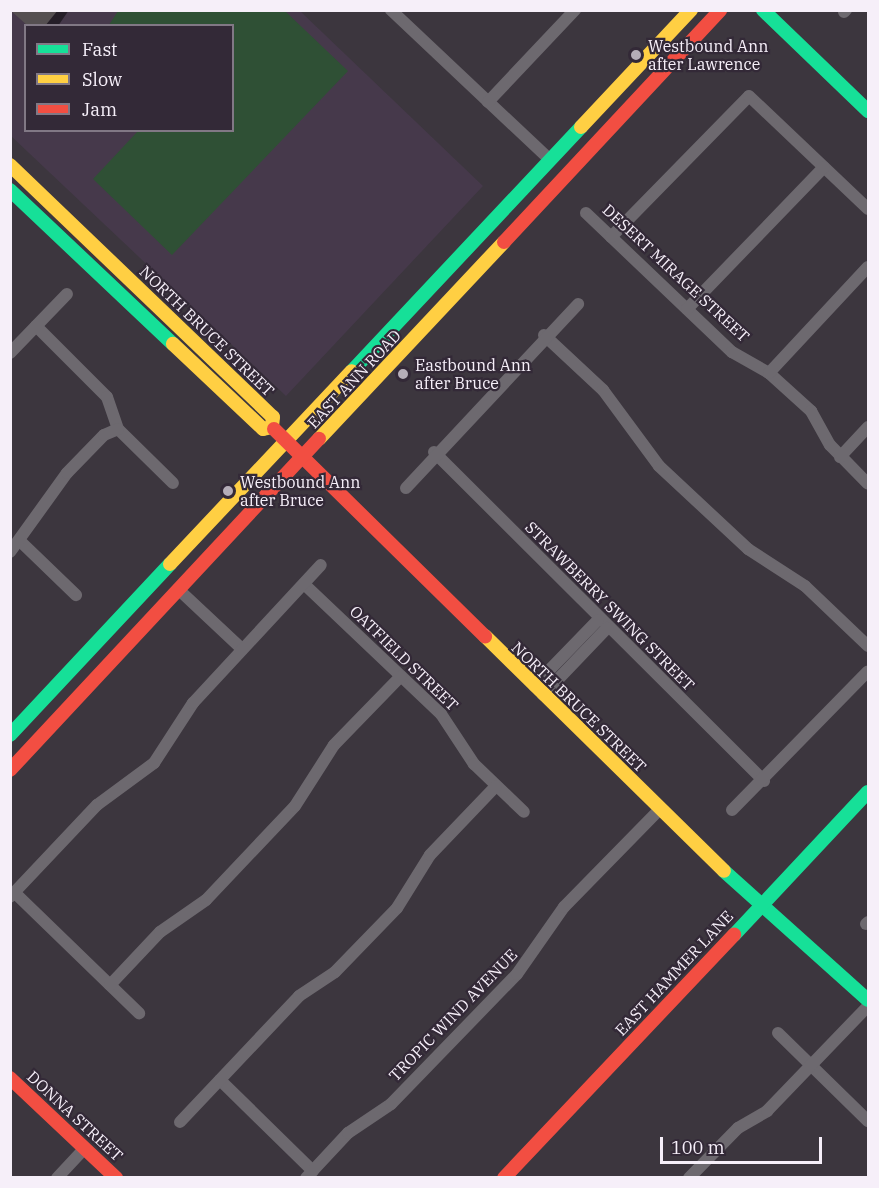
<!DOCTYPE html>
<html>
<head>
<meta charset="utf-8">
<style>
	body { margin:0 }
	#map { position:relative; width:879px; height:1188px; overflow:hidden; background:#3c363e; font-family:"IBM Plex Serif",serif }
	div>[style] { position:absolute }
	.built>* { inset:0; background:#46394b }
	.green>* { inset:0; background:#2f5035 }
	.shadow>* { inset:0; background:#0007 }
	.building>* { inset:0; background:#554f51 }
	.street>* { height:12px; margin:-6px; padding:0 6px; transform-origin:6px; border-radius:6px; background:#6d696f }
	.fast>* { height:14px; margin:-7px; padding:0 7px; transform-origin:7px; border-radius:7px; background:#16e098 }
	.slow>* { height:14px; margin:-7px; padding:0 7px; transform-origin:7px; border-radius:7px; background:#ffcf43 }
	.jam>* { height:14px; margin:-7px; padding:0 7px; transform-origin:7px; border-radius:7px; background:#f24e42 }
	.dots>* { width:16px; height:16px; translate:-50% -50%; box-sizing:border-box; border:3px solid #332937; border-radius:50% }
	span { translate:-50% -50%; white-space:nowrap; text-align:center; line-height:1.15; -webkit-text-stroke:4.5px #332937; paint-order:stroke }
	.poi-label { font-size:16px; color:#f6eff9 }
	.left { translate:0 -50%; text-align:left }
	.street-label { font-size:16px; color:#f6eff9 }
	.frame { position:absolute; inset:0; border:12px solid #f6eff9; pointer-events:none }
	.legend { position:absolute; left:24px; top:24px; width:210px; height:108px; box-sizing:border-box; background:#332937; border:2px solid #817885; margin:0; padding:8px 10px; list-style:none; font-size:18px; color:#f6eff9 }
	.legend li { display:flex; align-items:center; gap:12px; height:30px }
	.legend b { width:30px; border:2px solid #817885 }
	.scale { position:absolute; left:660px; top:1137px; width:162px; height:27px; box-sizing:border-box; border:3px solid #f6eff9; border-top:0; padding-left:8px; font-size:18px; line-height:21px; white-space:nowrap; color:#f6eff9; -webkit-text-stroke:4px #332937; paint-order:stroke }
</style>
</head>
<body>
<div id="map">
	<div class="built">
		<div style="clip-path:polygon(evenodd,10px 11px,300px 11px,483px 186px,286px 396px,11px 136px,10px 11px,26px 26px,232px 26px,232px 130px,26px 130px,26px 26px)"></div>
	</div>
	<div class="green">
		<div style="clip-path:polygon(118px 11px,285px 11px,348px 71px,172px 255px,93px 179px,138px 131px,232px 130px,232px 26px,109px 25px)"></div>
	</div>
	<div class="shadow">
		<div style="clip-path:polygon(13px 10px,69px 10px,58px 26px,31px 26px)"></div>
	</div>
	<div class="building">
		<div style="clip-path:polygon(10px 10px,58px 10px,45px 26px,28px 26px)"></div>
	</div>
	<div class="street">
		<div style="left:391px;top:10px;width:219px;rotate:43.3deg"></div>
		<div style="left:844px;top:12px;width:3px;rotate:-45deg"></div>
		<div style="left:488px;top:102px;width:127px;rotate:-46.6deg"></div>
		<div style="left:586px;top:213px;width:202px;rotate:43.6deg"></div>
		<div style="left:732px;top:352px;width:43px;rotate:29.6deg"></div>
		<div style="left:769px;top:373px;width:57px;rotate:42.1deg"></div>
		<div style="left:811px;top:411px;width:39px;rotate:61deg"></div>
		<div style="left:830px;top:445px;width:54px;rotate:45.7deg"></div>
		<div style="left:611px;top:237px;width:197px;rotate:-45.6deg"></div>
		<div style="left:749px;top:96px;width:164px;rotate:43.5deg"></div>
		<div style="left:687px;top:309px;width:197px;rotate:-46deg"></div>
		<div style="left:36px;top:326px;width:100px;rotate:45deg"></div>
		<div style="left:107px;top:397px;width:34px;rotate:71deg"></div>
		<div style="left:118px;top:429px;width:77px;rotate:44.5deg"></div>
		<div style="left:544px;top:335px;width:81px;rotate:43deg"></div>
		<div style="left:603px;top:390px;width:94px;rotate:53.6deg"></div>
		<div style="left:659px;top:466px;width:122px;rotate:43deg"></div>
		<div style="left:748px;top:549px;width:68px;rotate:33deg"></div>
		<div style="left:805px;top:586px;width:87px;rotate:43.6deg"></div>
		<div style="left:10px;top:353px;width:82px;rotate:-46deg"></div>
		<div style="left:769px;top:373px;width:145px;rotate:-47deg"></div>
		<div style="left:434px;top:452px;width:466px;rotate:44.9deg"></div>
		<div style="left:840px;top:457px;width:41px;rotate:-47deg"></div>
		<div style="left:406px;top:488px;width:252px;rotate:-46.9deg"></div>
		<div style="left:20px;top:541px;width:78px;rotate:44deg"></div>
		<div style="left:10px;top:552px;width:97px;rotate:-54.2deg"></div>
		<div style="left:67px;top:473px;width:53px;rotate:-45.8deg"></div>
		<div style="left:104px;top:435px;width:15px;rotate:-23deg"></div>
		<div style="left:304px;top:584px;width:189px;rotate:43.5deg"></div>
		<div style="left:441px;top:714px;width:60px;rotate:56.6deg"></div>
		<div style="left:474px;top:764px;width:69px;rotate:43.8deg"></div>
		<div style="left:178px;top:589px;width:88px;rotate:43.2deg"></div>
		<div style="left:534px;top:686px;width:92px;rotate:-45.9deg"></div>
		<div style="left:543px;top:695px;width:93px;rotate:-46.3deg"></div>
		<div style="left:732px;top:810px;width:194px;rotate:-45.6deg"></div>
		<div style="left:15px;top:893px;width:173px;rotate:44.1deg"></div>
		<div style="left:10px;top:897px;width:127px;rotate:-46.6deg"></div>
		<div style="left:97px;top:805px;width:71px;rotate:-36.4deg"></div>
		<div style="left:154px;top:763px;width:72px;rotate:-57deg"></div>
		<div style="left:193px;top:703px;width:188px;rotate:-47.2deg"></div>
		<div style="left:866px;top:924px;width:3px;rotate:-45deg"></div>
		<div style="left:110px;top:985px;width:73px;rotate:-46.7deg"></div>
		<div style="left:160px;top:932px;width:56px;rotate:-34.8deg"></div>
		<div style="left:206px;top:900px;width:129px;rotate:-46.6deg"></div>
		<div style="left:295px;top:806px;width:72px;rotate:-57.4deg"></div>
		<div style="left:334px;top:745px;width:96px;rotate:-45.8deg"></div>
		<div style="left:778px;top:1033px;width:126px;rotate:44.4deg"></div>
		<div style="left:220px;top:1080px;width:130px;rotate:44.4deg"></div>
		<div style="left:180px;top:1122px;width:173px;rotate:-46.6deg"></div>
		<div style="left:299px;top:996px;width:43px;rotate:-33.7deg"></div>
		<div style="left:335px;top:972px;width:89px;rotate:-45.9deg"></div>
		<div style="left:397px;top:908px;width:62px;rotate:-58.1deg"></div>
		<div style="left:430px;top:855px;width:95px;rotate:-46.3deg"></div>
		<div style="left:57px;top:1178px;width:41px;rotate:-47deg"></div>
		<div style="left:306px;top:1178px;width:62px;rotate:-47deg"></div>
		<div style="left:348px;top:1133px;width:52px;rotate:-34deg"></div>
		<div style="left:391px;top:1104px;width:181px;rotate:-45.9deg"></div>
		<div style="left:517px;top:974px;width:82px;rotate:-55deg"></div>
		<div style="left:564px;top:907px;width:137px;rotate:-45.6deg"></div>
		<div style="left:689px;top:1178px;width:70px;rotate:-45.6deg"></div>
		<div style="left:738px;top:1128px;width:34px;rotate:-30deg"></div>
		<div style="left:767px;top:1111px;width:146px;rotate:-46.1deg"></div>
	</div>
	<div class="fast">
		<div style="left:763px;top:10px;width:146px;rotate:43.9deg"></div>
		<div style="left:10px;top:190px;width:224px;rotate:43.4deg"></div>
		<div style="left:352px;top:371px;width:335px;rotate:-46.8deg"></div>
		<div style="left:10px;top:735px;width:234px;rotate:-46.9deg"></div>
		<div style="left:724px;top:871px;width:193px;rotate:41.9deg"></div>
		<div style="left:734px;top:935px;width:196px;rotate:-46.9deg"></div>
	</div>
	<div class="slow">
		<div style="left:581px;top:127px;width:161px;rotate:-46.8deg"></div>
		<div style="left:10px;top:165px;width:364px;rotate:43.8deg"></div>
		<div style="left:273px;top:417px;width:10px;rotate:96deg"></div>
		<div style="left:272px;top:427px;width:9px;rotate:167deg"></div>
		<div style="left:263px;top:429px;width:124px;rotate:-136.6deg"></div>
		<div style="left:319px;top:439px;width:270px;rotate:-46.8deg"></div>
		<div style="left:170px;top:564px;width:265px;rotate:-46.7deg"></div>
		<div style="left:485px;top:636px;width:335px;rotate:44.5deg"></div>
	</div>
	<div class="jam">
		<div style="left:504px;top:242px;width:317px;rotate:-47deg"></div>
		<div style="left:274px;top:429px;width:296px;rotate:44.5deg"></div>
		<div style="left:10px;top:770px;width:453px;rotate:-47deg"></div>
		<div style="left:10px;top:1078px;width:146px;rotate:43.3deg"></div>
		<div style="left:504px;top:1178px;width:335px;rotate:-46.6deg"></div>
	</div>
	<div class="dots">
		<div style="left:636px;top:55px;background:#b5aeb8"></div>
		<div style="left:403px;top:374px;background:#b5aeb8"></div>
		<div style="left:228px;top:491px;background:#b5aeb8"></div>
	</div>
	<div class="poi-label">
		<span class="left" style="left:648px;top:55px">Westbound Ann<br>after Lawrence</span>
		<span class="left" style="left:415px;top:374px">Eastbound Ann<br>after Bruce</span>
		<span class="left" style="left:240px;top:491px">Westbound Ann<br>after Bruce</span>
	</div>
	<div class="street-label">
		<span style="left:676px;top:273px;rotate:43deg">DESERT MIRAGE STREET</span>
		<span style="left:207px;top:331px;rotate:44deg">NORTH BRUCE STREET</span>
		<span style="left:354px;top:379px;rotate:-47deg">EAST ANN ROAD</span>
		<span style="left:610px;top:606px;rotate:45deg">STRAWBERRY SWING STREET</span>
		<span style="left:404px;top:658px;rotate:44deg">OATFIELD STREET</span>
		<span style="left:579px;top:707px;rotate:44deg">NORTH BRUCE STREET</span>
		<span style="left:674px;top:973px;rotate:-47deg">EAST HAMMER LANE</span>
		<span style="left:453px;top:1015px;rotate:-46deg">TROPIC WIND AVENUE</span>
		<span style="left:75px;top:1116px;rotate:43deg">DONNA STREET</span>
	</div>
	<div class="frame"></div>
	<ul class="legend">
	<li><b style="height:8px;background:#16e098"></b>Fast</li>
	<li><b style="height:8px;background:#ffcf43"></b>Slow</li>
	<li><b style="height:8px;background:#f24e42"></b>Jam</li>
	</ul>
	<div class="scale">100 m</div>
</div>
</body>
</html>
